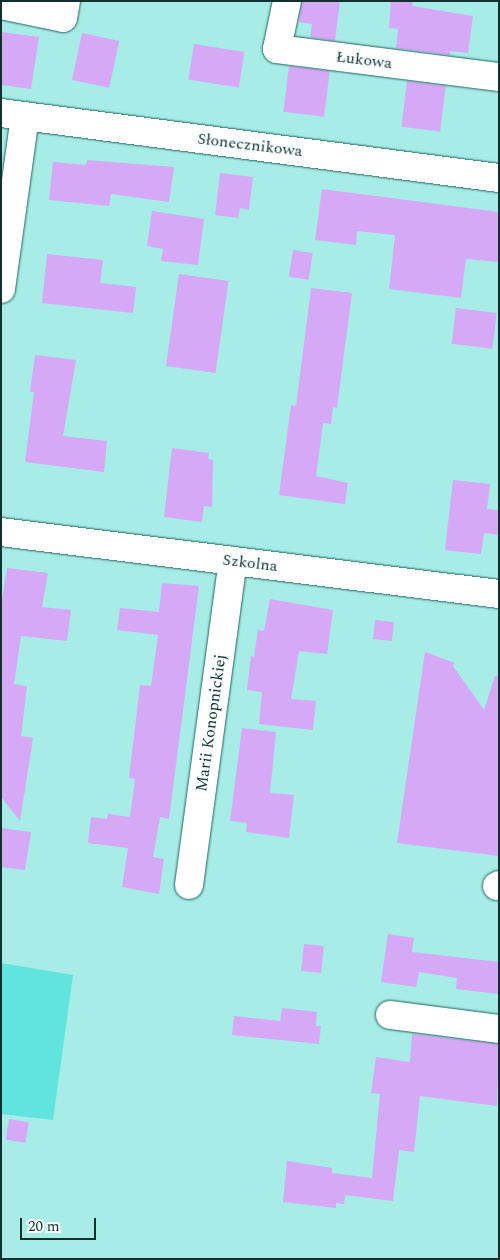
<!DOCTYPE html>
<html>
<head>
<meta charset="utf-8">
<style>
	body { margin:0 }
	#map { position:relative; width:500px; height:1260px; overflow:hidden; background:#a7ece6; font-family:Spectral,serif }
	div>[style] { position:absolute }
	.green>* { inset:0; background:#61e4dd }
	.building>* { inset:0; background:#d6a9f7; transform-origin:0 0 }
	.roads { filter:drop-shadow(0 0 1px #1e6561) drop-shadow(0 0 1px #1e6561) }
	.minor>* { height:28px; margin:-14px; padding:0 14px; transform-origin:14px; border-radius:14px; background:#fff }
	span { translate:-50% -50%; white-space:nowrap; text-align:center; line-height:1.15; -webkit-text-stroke:4.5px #f8fffe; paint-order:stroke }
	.street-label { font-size:16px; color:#13302e }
	.frame { position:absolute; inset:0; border:2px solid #13302e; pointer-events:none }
	.scale { position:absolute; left:20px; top:1218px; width:76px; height:22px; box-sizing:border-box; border:2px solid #13302e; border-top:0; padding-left:6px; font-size:15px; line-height:18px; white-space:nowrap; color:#13302e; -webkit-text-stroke:4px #f8fffe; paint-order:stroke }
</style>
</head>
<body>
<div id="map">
	<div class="green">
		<div style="clip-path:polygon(1px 963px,73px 975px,53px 1120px,1px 1114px)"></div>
	</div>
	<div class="building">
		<div style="clip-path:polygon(302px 1px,340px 1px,335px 41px,310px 37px,312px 24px,299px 22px)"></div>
		<div style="clip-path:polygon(391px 1px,413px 1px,412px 6px,473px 16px,468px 53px,450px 51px,450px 55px,396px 48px,398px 29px,389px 28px)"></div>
		<div style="clip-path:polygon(1px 32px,39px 37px,31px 89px,1px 85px)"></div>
		<div style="left:82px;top:33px;width:38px;height:48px;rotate:12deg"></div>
		<div style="left:194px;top:44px;width:51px;height:36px;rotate:9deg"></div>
		<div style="left:289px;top:66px;width:41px;height:46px;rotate:7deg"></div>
		<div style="left:407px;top:81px;width:39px;height:46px;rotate:7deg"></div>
		<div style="clip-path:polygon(87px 160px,174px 167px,169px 202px,111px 194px,109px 206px,49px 200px,53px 162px,86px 165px)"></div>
		<div style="clip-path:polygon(220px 173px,253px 177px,249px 210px,240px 208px,238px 218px,215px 215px)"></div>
		<div style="clip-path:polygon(322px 189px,499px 212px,499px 262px,466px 259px,461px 298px,389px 289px,395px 235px,357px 231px,356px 245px,315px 240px)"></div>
		<div style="clip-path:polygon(152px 211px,204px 219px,198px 265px,161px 261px,163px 249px,147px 246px)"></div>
		<div style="left:293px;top:250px;width:20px;height:27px;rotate:9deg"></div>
		<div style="clip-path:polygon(47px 254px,103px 260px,100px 283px,136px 287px,133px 313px,42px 303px)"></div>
		<div style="left:179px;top:274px;width:50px;height:93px;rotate:8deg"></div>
		<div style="clip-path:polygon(311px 288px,352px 293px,337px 408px,333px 407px,331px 424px,323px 423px,316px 476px,348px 483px,345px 504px,279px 495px,291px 405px,296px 406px)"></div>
		<div style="left:456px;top:308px;width:41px;height:36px;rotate:7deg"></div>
		<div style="clip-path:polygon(35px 355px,76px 360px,63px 436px,107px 441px,104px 472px,25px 462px,34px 392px,30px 392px)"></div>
		<div style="clip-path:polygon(172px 448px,209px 453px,208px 459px,213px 460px,212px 507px,204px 506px,202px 522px,164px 517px)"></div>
		<div style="clip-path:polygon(453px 480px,490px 484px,487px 509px,499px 510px,499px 535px,484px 533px,481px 554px,445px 550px)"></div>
		<div style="clip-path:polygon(7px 568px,48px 573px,42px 607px,71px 610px,67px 641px,21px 636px,14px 684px,27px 686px,21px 736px,33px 738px,20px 821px,1px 797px,1px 606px)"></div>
		<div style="clip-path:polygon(162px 583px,199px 586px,169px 819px,160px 817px,153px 857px,164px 859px,159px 894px,122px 887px,128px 848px,88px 843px,91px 817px,107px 819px,108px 814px,130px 817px,135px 779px,129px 778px,140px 685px,151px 686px,158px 635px,117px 630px,120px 608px,159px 612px)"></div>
		<div style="clip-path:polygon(270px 599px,333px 610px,327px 654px,299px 651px,291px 699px,316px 701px,313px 730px,259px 724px,262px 692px,247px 690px,251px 656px,254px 657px,258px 630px,264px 631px)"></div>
		<div style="left:375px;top:620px;width:19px;height:19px;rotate:6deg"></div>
		<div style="clip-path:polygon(425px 652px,455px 663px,453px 666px,484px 710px,495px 676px,499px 676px,499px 856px,397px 843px)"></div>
		<div style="clip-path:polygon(242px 728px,276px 732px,270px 793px,294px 795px,289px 838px,246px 832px,247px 823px,230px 821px)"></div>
		<div style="clip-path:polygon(1px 828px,31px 832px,25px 870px,1px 867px)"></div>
		<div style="clip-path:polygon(388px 934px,414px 938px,412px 952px,499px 962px,499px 994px,456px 989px,457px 978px,419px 972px,416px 987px,381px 982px)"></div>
		<div style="left:304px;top:944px;width:20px;height:27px;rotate:6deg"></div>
		<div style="clip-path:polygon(282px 1008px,317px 1012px,316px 1026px,321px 1026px,319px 1044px,232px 1035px,234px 1016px,280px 1021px)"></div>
		<div style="clip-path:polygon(412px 1034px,499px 1044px,497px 1106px,420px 1096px,414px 1152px,399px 1150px,393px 1201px,345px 1195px,344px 1204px,336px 1203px,336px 1208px,283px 1202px,287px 1161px,332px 1168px,332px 1173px,372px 1178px,380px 1094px,371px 1093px,376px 1057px,410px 1062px)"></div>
		<div style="left:9px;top:1119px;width:20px;height:21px;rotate:9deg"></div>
	</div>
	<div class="roads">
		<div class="minor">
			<div style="left:287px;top:1px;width:49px;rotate:101.8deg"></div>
			<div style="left:277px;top:49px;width:224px;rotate:7.2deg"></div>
			<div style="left:1px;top:5px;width:63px;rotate:11.8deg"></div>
			<div style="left:63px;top:18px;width:17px;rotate:-80deg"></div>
			<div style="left:1px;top:113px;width:502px;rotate:7.44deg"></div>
			<div style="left:1px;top:289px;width:174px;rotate:-82.1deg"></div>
			<div style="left:1px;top:532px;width:502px;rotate:7.1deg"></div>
			<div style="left:189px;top:885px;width:327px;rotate:-82.3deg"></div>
			<div style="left:497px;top:886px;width:2px;rotate:-27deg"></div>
			<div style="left:390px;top:1015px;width:110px;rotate:7.3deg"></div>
		</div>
	</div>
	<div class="street-label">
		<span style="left:364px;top:60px;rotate:7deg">Łukowa</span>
		<span style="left:250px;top:145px;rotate:7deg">Słonecznikowa</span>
		<span style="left:250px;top:563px;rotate:7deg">Szkolna</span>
		<span style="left:211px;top:723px;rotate:-82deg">Marii Konopnickiej</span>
	</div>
	<div class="frame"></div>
	<div class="scale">20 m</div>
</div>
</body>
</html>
